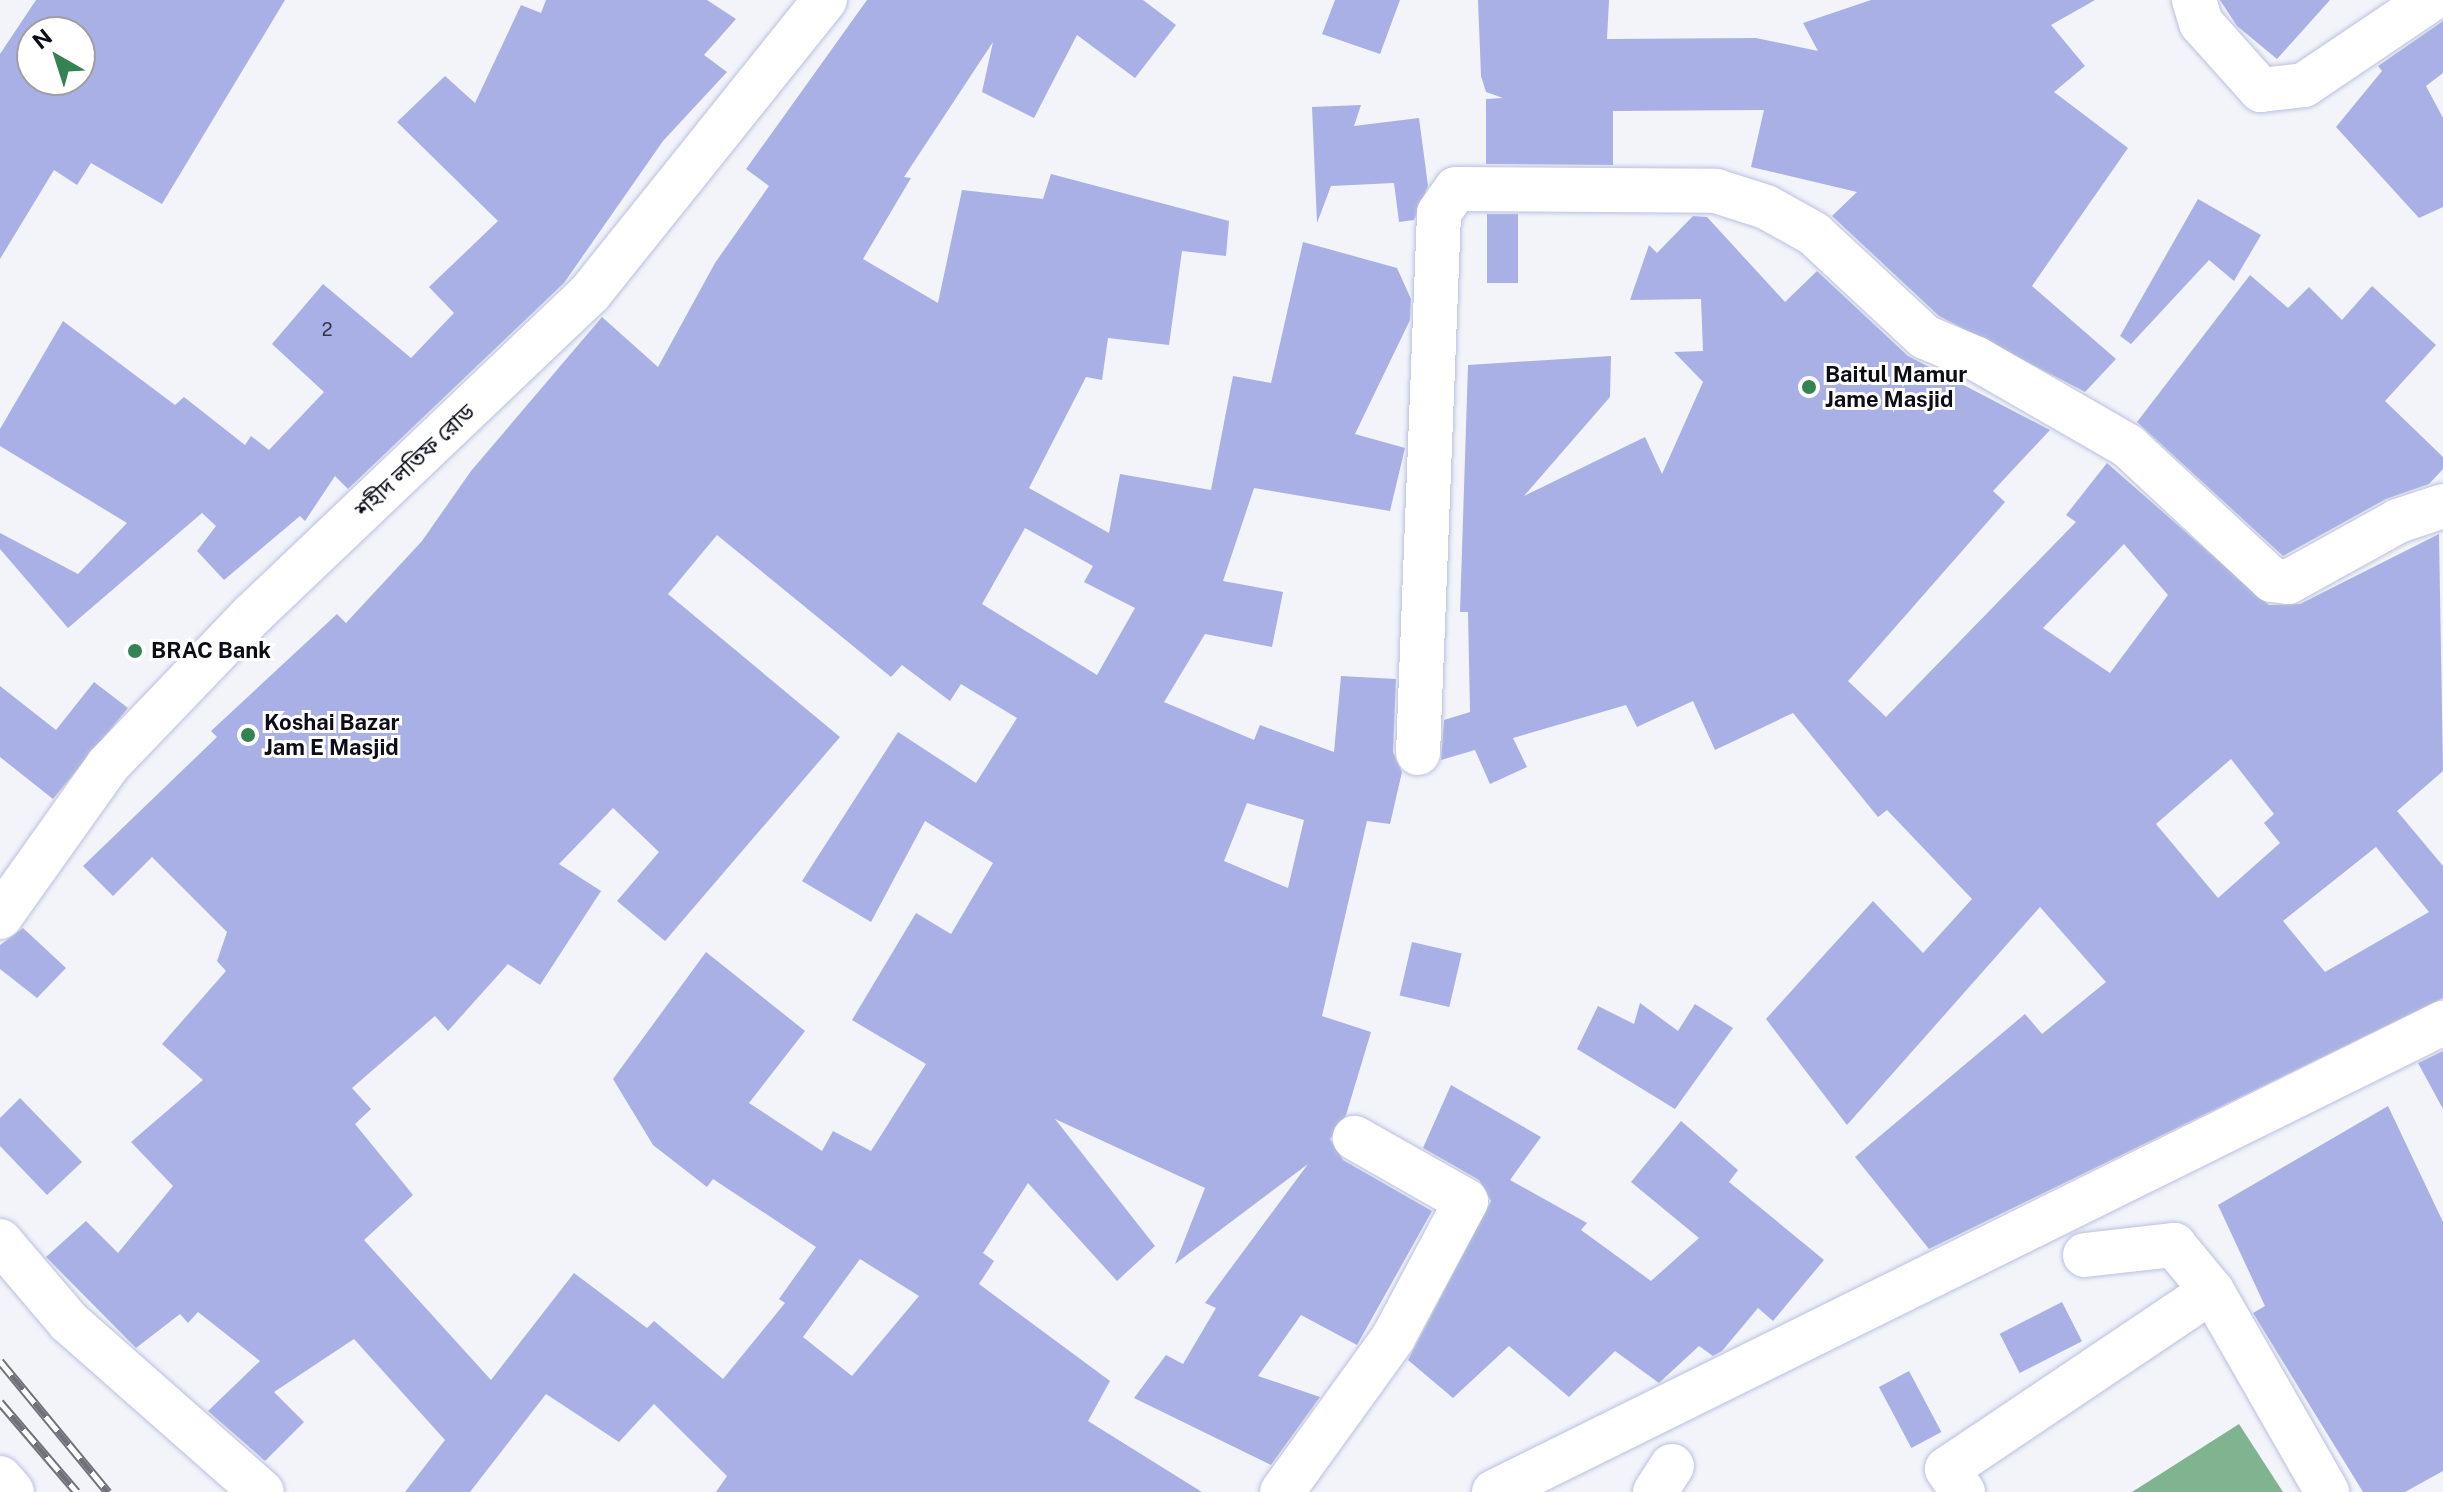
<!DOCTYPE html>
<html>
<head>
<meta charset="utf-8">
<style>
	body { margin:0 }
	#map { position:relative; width:2443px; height:1492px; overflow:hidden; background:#f2f4fa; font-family:"Public Sans","Noto Sans Bengali",sans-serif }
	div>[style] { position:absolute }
	.water>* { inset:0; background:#80b490 }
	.building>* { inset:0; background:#a8b0e5; transform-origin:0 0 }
	.roads { filter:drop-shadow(0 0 2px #bac0de) drop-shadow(0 0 2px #bac0de) }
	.minor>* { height:44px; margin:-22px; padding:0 22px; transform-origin:22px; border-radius:22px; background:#fff }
	.rail>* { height:9px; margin-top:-4.5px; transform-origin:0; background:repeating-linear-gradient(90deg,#fff 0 18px,#70727b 0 36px); box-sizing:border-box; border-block:2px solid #70727b }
	.dots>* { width:22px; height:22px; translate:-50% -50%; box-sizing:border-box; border:4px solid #fff; border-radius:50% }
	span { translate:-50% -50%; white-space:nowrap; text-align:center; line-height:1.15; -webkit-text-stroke:6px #fff; paint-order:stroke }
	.number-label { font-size:18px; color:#33364b }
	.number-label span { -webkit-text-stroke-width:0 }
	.poi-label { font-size:22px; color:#0c0d18; font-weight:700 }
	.left { translate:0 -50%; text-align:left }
	.street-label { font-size:22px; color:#0c0d18 }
	.north { position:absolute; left:16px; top:16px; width:80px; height:80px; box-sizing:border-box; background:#fff; border:2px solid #9e9ea3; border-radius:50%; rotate:321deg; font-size:22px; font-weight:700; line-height:32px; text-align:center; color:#0c0d18 }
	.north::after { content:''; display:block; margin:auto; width:28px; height:36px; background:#358353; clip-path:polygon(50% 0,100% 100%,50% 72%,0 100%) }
</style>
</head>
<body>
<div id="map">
	<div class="water">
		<div style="clip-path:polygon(2239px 1424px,2283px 1492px,2132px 1492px)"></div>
	</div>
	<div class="building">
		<div style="clip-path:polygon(evenodd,36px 0,285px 0,162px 204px,91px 163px,77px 185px,54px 170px,0 259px,0 54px,36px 0,32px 32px,80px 32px,80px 80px,32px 80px,32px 32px)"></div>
		<div style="clip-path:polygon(546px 0,707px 0,736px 19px,704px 55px,727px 72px,663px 141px,564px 283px,348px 489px,335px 476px,305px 521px,300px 516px,224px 580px,197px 551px,216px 526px,202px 513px,68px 628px,0 549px,0 533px,78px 574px,127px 523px,0 446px,0 429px,63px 321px,175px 405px,184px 397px,245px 445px,251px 436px,269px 450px,324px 392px,272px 344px,323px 284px,411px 358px,454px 313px,429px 287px,498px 221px,397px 122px,445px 76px,475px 103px,521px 5px,541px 13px)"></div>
		<div style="clip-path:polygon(evenodd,867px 0,1143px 0,1176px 25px,1135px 78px,1077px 35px,1034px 118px,982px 92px,993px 42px,904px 177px,911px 178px,863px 259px,938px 303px,962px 190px,1043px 199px,1051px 174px,1229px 221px,1226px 256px,1182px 251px,1169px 345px,1108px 338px,1102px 380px,1086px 377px,1029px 488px,1109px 533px,1120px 474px,1211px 490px,1233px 376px,1271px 383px,1303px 242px,1397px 268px,1411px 299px,1410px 320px,1355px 434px,1405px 448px,1390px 511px,1254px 488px,1223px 581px,1283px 592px,1272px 647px,1205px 634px,1164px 702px,1254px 740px,1260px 725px,1334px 752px,1341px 676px,1396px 679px,1393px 752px,1402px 772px,1390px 824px,1367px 821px,1322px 1016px,1371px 1032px,1346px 1115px,1330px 1139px,1343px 1160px,1432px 1211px,1357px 1345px,1301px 1315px,1258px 1376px,1320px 1397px,1271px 1465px,1134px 1398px,1166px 1355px,1183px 1364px,1216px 1308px,1205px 1303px,1308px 1164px,1175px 1264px,1205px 1188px,1055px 1119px,1155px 1246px,1117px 1281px,1028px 1183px,983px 1253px,994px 1261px,979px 1284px,1110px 1381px,1088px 1421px,1202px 1492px,716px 1492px,727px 1476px,654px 1404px,619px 1442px,546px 1394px,470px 1492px,405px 1492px,445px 1440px,354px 1339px,274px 1392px,304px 1422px,265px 1461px,208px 1411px,260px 1361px,198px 1312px,188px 1323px,180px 1314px,136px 1348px,46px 1257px,86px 1221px,118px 1253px,173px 1186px,131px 1142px,203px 1080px,162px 1044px,226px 971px,217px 961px,227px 932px,152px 857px,113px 896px,83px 866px,217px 737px,211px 731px,337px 614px,346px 623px,422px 541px,471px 471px,602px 317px,658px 367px,715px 263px,769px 186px,746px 169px,867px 0,1025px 528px,1093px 566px,1084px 582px,1135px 608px,1097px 675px,982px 604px,1025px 528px,867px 0,717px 535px,891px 677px,902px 665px,950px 701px,961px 684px,1017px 718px,976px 783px,898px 732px,802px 881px,871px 922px,925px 821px,993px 863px,951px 934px,916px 913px,852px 1020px,926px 1064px,871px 1151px,833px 1131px,822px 1151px,749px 1103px,805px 1031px,706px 952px,613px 1079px,653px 1145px,707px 1187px,713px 1179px,816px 1247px,779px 1299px,785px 1303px,723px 1379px,654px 1321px,647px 1328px,574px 1273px,491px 1380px,364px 1240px,413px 1195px,355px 1124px,371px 1109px,352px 1088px,435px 1016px,448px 1031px,508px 964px,540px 985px,601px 891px,559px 864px,613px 808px,659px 852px,617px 901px,665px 941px,840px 737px,668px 594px,717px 535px,867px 0,1247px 803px,1304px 820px,1288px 888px,1224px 861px,1247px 803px,867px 0,860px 1259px,919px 1296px,852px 1376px,803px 1337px,860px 1259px)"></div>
		<div style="clip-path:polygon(1335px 0,1400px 0,1380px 54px,1322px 34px)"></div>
		<div style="clip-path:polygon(1478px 0,1609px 0,1607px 39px,1756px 38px,1818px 51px,1803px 23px,1871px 0,2095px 0,2051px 25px,2085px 66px,2054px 92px,2128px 148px,2032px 286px,2116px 359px,2085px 392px,1939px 316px,1832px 216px,1857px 192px,1751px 167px,1764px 110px,1613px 111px,1613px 165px,1486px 164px,1486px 99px,1503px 98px,1486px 92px,1481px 76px)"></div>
		<div style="clip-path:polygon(2220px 0,2330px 0,2277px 59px,2237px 26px)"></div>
		<div style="clip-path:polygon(2443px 21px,2443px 73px,2426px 86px,2443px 118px,2443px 207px,2419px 218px,2336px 127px,2382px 71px,2378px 66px)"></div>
		<div style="clip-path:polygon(1361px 105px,1354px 126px,1419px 118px,1428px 186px,1414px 220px,1399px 222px,1394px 183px,1331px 186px,1317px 223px,1312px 107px)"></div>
		<div style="clip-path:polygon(2198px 199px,2261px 235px,2234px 281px,2209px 260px,2131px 344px,2120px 336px)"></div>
		<div style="left:1487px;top:214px;width:31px;height:69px"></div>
		<div style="clip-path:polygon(evenodd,1693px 216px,1707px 217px,1785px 302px,1817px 271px,1908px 356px,2050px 430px,1993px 491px,2005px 502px,1848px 681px,1886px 717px,2076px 522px,2066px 515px,2107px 463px,2269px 605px,2300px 604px,2439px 534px,2443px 771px,2397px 811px,2443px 866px,2443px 998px,1929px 1249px,1855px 1157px,2025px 1014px,2042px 1034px,2106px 982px,2040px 907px,1847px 1125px,1766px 1019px,1873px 901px,1923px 953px,1972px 899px,1887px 810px,1878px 817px,1793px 713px,1715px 750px,1693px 701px,1637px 727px,1626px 705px,1513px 738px,1527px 767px,1490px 784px,1475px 750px,1441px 760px,1444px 720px,1470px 712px,1468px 612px,1460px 612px,1468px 365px,1611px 356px,1610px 397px,1524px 496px,1645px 437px,1662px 474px,1703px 382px,1674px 352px,1703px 351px,1701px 299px,1630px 300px,1649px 245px,1657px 253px,1693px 216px,2124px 544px,2168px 595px,2110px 673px,2043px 628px,2124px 544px,1693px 216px,2231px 759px,2274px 814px,2264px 823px,2280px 843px,2218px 898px,2156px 824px,2231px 759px,1693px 216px,2376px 847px,2429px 912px,2325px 972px,2283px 921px,2376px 847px)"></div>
		<div style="clip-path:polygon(2250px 275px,2288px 308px,2309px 287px,2342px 320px,2372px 286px,2436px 345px,2385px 401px,2443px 457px,2443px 469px,2429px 484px,2386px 499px,2283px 556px,2137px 422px)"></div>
		<div style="clip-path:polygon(94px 682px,128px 708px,53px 799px,0 757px,0 686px,56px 730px)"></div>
		<div style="clip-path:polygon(23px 928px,66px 968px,37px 998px,0 969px,0 945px)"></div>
		<div style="left:1412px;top:942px;width:51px;height:55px;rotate:13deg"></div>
		<div style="clip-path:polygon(1640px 1003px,1678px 1031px,1695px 1004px,1733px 1028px,1675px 1109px,1577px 1049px,1598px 1006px,1634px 1024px)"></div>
		<div style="clip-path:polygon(2443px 1051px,2443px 1109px,2418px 1063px)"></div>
		<div style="clip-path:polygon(1451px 1085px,1541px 1137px,1510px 1180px,1587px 1223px,1581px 1230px,1651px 1281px,1699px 1238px,1631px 1182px,1681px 1121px,1738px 1170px,1729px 1182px,1824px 1260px,1773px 1321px,1758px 1308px,1722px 1351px,1713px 1356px,1699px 1346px,1659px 1383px,1615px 1351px,1569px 1397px,1509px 1346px,1453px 1398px,1408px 1360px,1491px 1201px,1479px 1180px,1423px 1148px)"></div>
		<div style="clip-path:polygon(20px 1098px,82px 1162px,47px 1195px,0 1146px,0 1118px)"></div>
		<div style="clip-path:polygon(2388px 1106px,2443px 1222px,2443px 1471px,2405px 1492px,2363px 1492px,2253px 1313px,2265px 1306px,2218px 1205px)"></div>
		<div style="left:2062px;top:1302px;width:44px;height:70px;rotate:63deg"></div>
		<div style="left:1909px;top:1371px;width:69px;height:34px;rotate:62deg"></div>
	</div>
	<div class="roads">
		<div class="minor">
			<div style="left:2194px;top:0;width:24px;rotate:73deg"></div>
			<div style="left:2201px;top:23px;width:90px;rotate:48.2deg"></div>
			<div style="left:2261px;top:90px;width:43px;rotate:-6.6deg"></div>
			<div style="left:2304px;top:85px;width:152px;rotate:-34deg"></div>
			<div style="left:1418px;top:753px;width:540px;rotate:-87.77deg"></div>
			<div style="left:1439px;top:213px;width:29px;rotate:-55deg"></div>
			<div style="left:1456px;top:189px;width:260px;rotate:0.4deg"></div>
			<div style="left:1716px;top:191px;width:52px;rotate:17.7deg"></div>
			<div style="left:1766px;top:207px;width:54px;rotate:29deg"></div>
			<div style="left:1813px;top:233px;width:153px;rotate:42.9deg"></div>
			<div style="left:1925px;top:337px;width:56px;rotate:22.9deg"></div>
			<div style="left:1977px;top:359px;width:174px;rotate:29.9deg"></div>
			<div style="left:2128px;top:446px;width:197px;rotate:42.9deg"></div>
			<div style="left:2272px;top:580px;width:16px;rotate:7deg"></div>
			<div style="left:2288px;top:582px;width:126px;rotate:-29deg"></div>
			<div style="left:2398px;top:521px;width:47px;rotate:-18.4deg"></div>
			<div style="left:0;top:917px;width:186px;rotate:-54.6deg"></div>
			<div style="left:108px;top:765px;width:209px;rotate:-46.2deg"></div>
			<div style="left:253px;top:614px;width:465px;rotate:-43.6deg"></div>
			<div style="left:590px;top:293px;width:376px;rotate:-51.3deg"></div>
			<div style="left:0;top:1241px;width:106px;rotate:49.6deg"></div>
			<div style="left:69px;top:1322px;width:257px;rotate:41.4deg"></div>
			<div style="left:2085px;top:1255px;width:90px;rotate:-6.4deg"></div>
			<div style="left:2174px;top:1245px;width:60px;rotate:50.4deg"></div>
			<div style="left:2212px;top:1291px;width:232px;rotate:60.2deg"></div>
			<div style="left:0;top:1478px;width:18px;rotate:49deg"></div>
			<div style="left:1282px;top:1492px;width:190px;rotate:-54.2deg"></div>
			<div style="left:1393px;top:1338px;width:155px;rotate:-61.9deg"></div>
			<div style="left:1466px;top:1201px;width:128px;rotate:-150.4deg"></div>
			<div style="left:1494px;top:1492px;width:1059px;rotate:-26.3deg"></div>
			<div style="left:1655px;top:1492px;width:31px;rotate:-57deg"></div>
			<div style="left:1963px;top:1492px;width:28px;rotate:-125deg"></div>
			<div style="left:1947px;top:1469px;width:319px;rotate:-33.9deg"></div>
		</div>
	</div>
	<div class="rail">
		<div style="left:0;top:1361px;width:170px;rotate:50.5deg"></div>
		<div style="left:0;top:1402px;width:118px;rotate:49.5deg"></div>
	</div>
	<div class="dots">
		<div style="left:1809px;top:387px;background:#358353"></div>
		<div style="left:135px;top:651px;background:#358353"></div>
		<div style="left:248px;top:735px;background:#358353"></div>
	</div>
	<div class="number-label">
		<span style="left:327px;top:330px">2</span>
	</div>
	<div class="poi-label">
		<span class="left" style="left:1825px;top:387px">Baitul Mamur<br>Jame Masjid</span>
		<span class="left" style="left:151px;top:651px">BRAC Bank</span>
		<span class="left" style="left:264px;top:735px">Koshai Bazar<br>Jam E Masjid</span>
	</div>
	<div class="street-label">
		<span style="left:415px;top:461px;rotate:-43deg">শহীদ লতিফ রোড</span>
	</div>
	<div class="north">N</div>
</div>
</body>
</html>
